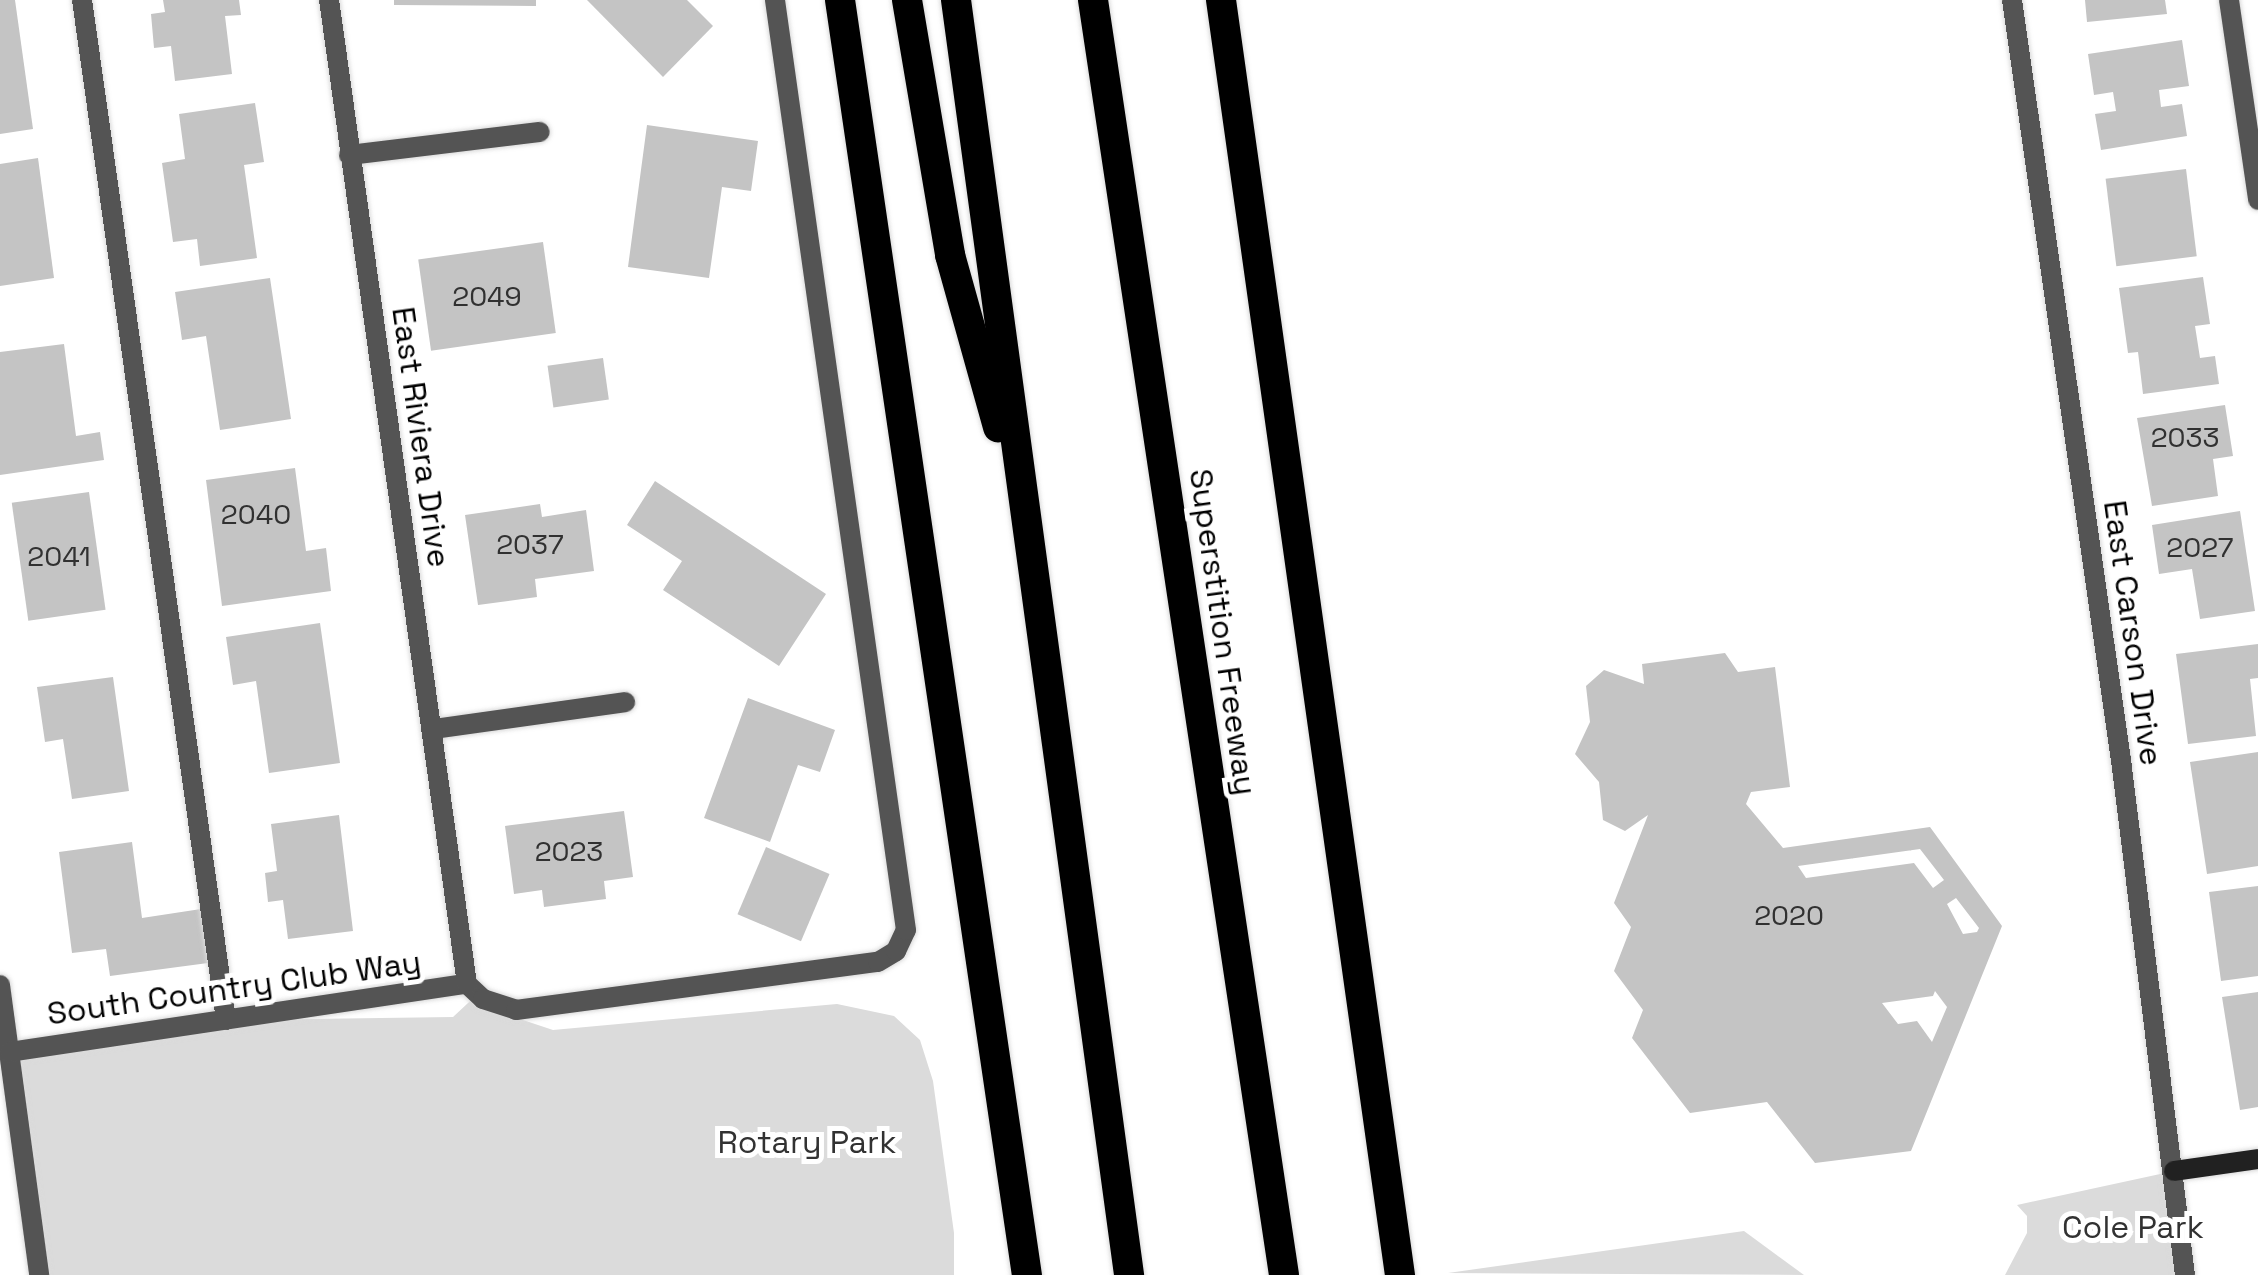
<!DOCTYPE html>
<html>
<head>
<meta charset="utf-8">
<style>
	body { margin:0 }
	#map { position:relative; width:2258px; height:1275px; overflow:hidden; background:#fff; font-family:"Space Grotesk",sans-serif }
	div>[style] { position:absolute }
	.green>* { inset:0; background:#dbdbdb }
	.building>* { inset:0; background:#c4c4c4; transform-origin:0 0 }
	.roads { filter:drop-shadow(0 0 2px #dbdbdb) drop-shadow(0 0 2px #dbdbdb) }
	.lane>* { height:20px; margin:-10px; padding:0 10px; transform-origin:10px; border-radius:10px; background:#545454 }
	.street>* { height:20px; margin:-10px; padding:0 10px; transform-origin:10px; border-radius:10px; background:#545454 }
	.secondary>* { height:20px; margin:-10px; padding:0 10px; transform-origin:10px; border-radius:10px; background:#212121 }
	.highway>* { height:30px; margin:-15px; padding:0 15px; transform-origin:15px; border-radius:15px; background:#000 }
	span { translate:-50% -50%; white-space:nowrap; text-align:center; line-height:1.15; -webkit-text-stroke:10px #fff; paint-order:stroke }
	.number-label { font-size:28px; color:#313131 }
	.number-label span { -webkit-text-stroke-width:0 }
	.street-label { font-size:32px; color:#000 }
	.park-label { font-size:32px; color:#323232 }
</style>
</head>
<body>
<div id="map">
	<div class="green">
		<div style="clip-path:polygon(482px 990px,502px 1013px,553px 1030px,837px 1004px,894px 1016px,920px 1040px,933px 1081px,954px 1233px,954px 1275px,39px 1275px,10px 1052px,226px 1020px,453px 1017px)"></div>
		<div style="clip-path:polygon(2174px 1171px,2185px 1275px,2005px 1275px,2027px 1233px,2027px 1216px,2017px 1205px)"></div>
		<div style="clip-path:polygon(1744px 1231px,1804px 1275px,1448px 1273px)"></div>
	</div>
	<div class="building">
		<div style="clip-path:polygon(0 0,15px 0,33px 129px,0 134px)"></div>
		<div style="clip-path:polygon(163px 0,239px 0,241px 15px,225px 16px,232px 74px,175px 81px,171px 46px,154px 48px,151px 14px,165px 12px)"></div>
		<div style="clip-path:polygon(394px 0,536px 0,536px 6px,394px 5px)"></div>
		<div style="clip-path:polygon(587px 0,687px 0,713px 26px,663px 77px)"></div>
		<div style="clip-path:polygon(2085px 0,2165px 0,2167px 14px,2087px 22px)"></div>
		<div style="clip-path:polygon(2182px 40px,2189px 86px,2159px 90px,2161px 107px,2182px 104px,2187px 136px,2101px 150px,2095px 114px,2116px 111px,2113px 92px,2094px 95px,2088px 54px)"></div>
		<div style="clip-path:polygon(255px 103px,264px 162px,244px 165px,257px 258px,200px 266px,197px 239px,173px 242px,162px 163px,185px 159px,179px 114px)"></div>
		<div style="clip-path:polygon(647px 125px,758px 141px,751px 191px,722px 187px,709px 278px,628px 267px)"></div>
		<div style="clip-path:polygon(38px 158px,54px 278px,0 286px,0 164px)"></div>
		<div style="left:2186px;top:169px;width:88px;height:81px;rotate:83deg"></div>
		<div style="left:543px;top:242px;width:92px;height:126px;rotate:82deg"></div>
		<div style="clip-path:polygon(2203px 277px,2210px 324px,2195px 326px,2200px 358px,2215px 356px,2219px 384px,2143px 394px,2138px 352px,2128px 353px,2119px 288px)"></div>
		<div style="clip-path:polygon(270px 278px,291px 419px,220px 430px,206px 336px,182px 340px,175px 292px)"></div>
		<div style="clip-path:polygon(64px 344px,76px 436px,100px 432px,104px 460px,0 475px,0 352px)"></div>
		<div style="left:603px;top:358px;width:42px;height:56px;rotate:82deg"></div>
		<div style="clip-path:polygon(2225px 405px,2233px 456px,2213px 459px,2218px 496px,2152px 506px,2137px 418px)"></div>
		<div style="clip-path:polygon(295px 468px,306px 551px,326px 548px,331px 591px,222px 606px,206px 480px)"></div>
		<div style="clip-path:polygon(655px 481px,826px 594px,779px 666px,663px 590px,682px 561px,627px 525px)"></div>
		<div style="left:89px;top:492px;width:119px;height:78px;rotate:82deg"></div>
		<div style="clip-path:polygon(540px 504px,542px 517px,586px 510px,594px 571px,535px 579px,537px 597px,478px 605px,465px 515px)"></div>
		<div style="clip-path:polygon(2240px 511px,2255px 611px,2200px 619px,2192px 569px,2159px 574px,2152px 525px)"></div>
		<div style="clip-path:polygon(320px 623px,340px 763px,269px 773px,256px 681px,233px 685px,226px 637px)"></div>
		<div style="clip-path:polygon(2258px 644px,2258px 678px,2250px 679px,2256px 736px,2188px 744px,2176px 654px)"></div>
		<div style="clip-path:polygon(evenodd,1725px 653px,1738px 672px,1775px 667px,1790px 787px,1751px 792px,1746px 804px,1783px 848px,1930px 827px,2002px 926px,1911px 1151px,1815px 1163px,1767px 1102px,1690px 1113px,1632px 1038px,1643px 1010px,1614px 971px,1631px 927px,1614px 903px,1648px 815px,1625px 831px,1603px 820px,1599px 782px,1575px 754px,1590px 722px,1586px 686px,1604px 670px,1644px 684px,1642px 664px,1725px 653px,1920px 849px,1944px 880px,1933px 888px,1914px 863px,1806px 878px,1798px 866px,1920px 849px,1725px 653px,1956px 898px,1979px 928px,1977px 932px,1963px 934px,1947px 904px,1956px 898px,1725px 653px,1935px 991px,1947px 1007px,1932px 1042px,1917px 1021px,1898px 1024px,1882px 1003px,1933px 996px,1935px 991px)"></div>
		<div style="clip-path:polygon(113px 677px,129px 791px,72px 799px,63px 739px,45px 742px,37px 687px)"></div>
		<div style="clip-path:polygon(748px 698px,835px 730px,820px 772px,798px 765px,770px 842px,704px 818px)"></div>
		<div style="clip-path:polygon(2258px 752px,2258px 866px,2207px 874px,2190px 762px)"></div>
		<div style="clip-path:polygon(624px 811px,633px 877px,604px 881px,606px 899px,544px 907px,542px 890px,514px 894px,505px 826px)"></div>
		<div style="clip-path:polygon(339px 815px,353px 931px,288px 939px,283px 900px,268px 902px,265px 873px,277px 871px,271px 824px)"></div>
		<div style="clip-path:polygon(132px 842px,142px 918px,201px 909px,208px 963px,110px 976px,106px 949px,72px 953px,59px 852px)"></div>
		<div style="left:766px;top:847px;width:69px;height:73px;rotate:23deg"></div>
		<div style="clip-path:polygon(2258px 886px,2258px 976px,2221px 981px,2209px 892px)"></div>
		<div style="clip-path:polygon(2258px 992px,2258px 1107px,2240px 1110px,2222px 997px)"></div>
	</div>
	<div class="roads">
		<div class="lane">
			<div style="left:82px;top:0;width:1030px;rotate:81.96deg"></div>
			<div style="left:2229px;top:0;width:202px;rotate:81.7deg"></div>
			<div style="left:467px;top:984px;width:22px;rotate:43deg"></div>
			<div style="left:483px;top:999px;width:35px;rotate:18deg"></div>
			<div style="left:516px;top:1010px;width:365px;rotate:-7.6deg"></div>
			<div style="left:878px;top:962px;width:21px;rotate:-31deg"></div>
			<div style="left:896px;top:951px;width:23px;rotate:-65deg"></div>
			<div style="left:906px;top:930px;width:939px;rotate:-98.02deg"></div>
		</div>
		<div class="street">
			<div style="left:2012px;top:0;width:768px;rotate:81.84deg"></div>
			<div style="left:2121px;top:760px;width:519px;rotate:82.92deg"></div>
			<div style="left:349px;top:155px;width:192px;rotate:-6.9deg"></div>
			<div style="left:434px;top:729px;width:193px;rotate:-8deg"></div>
			<div style="left:0;top:985px;width:293px;rotate:82.3deg"></div>
			<div style="left:10px;top:1052px;width:462px;rotate:-8.5deg"></div>
			<div style="left:467px;top:984px;width:994px;rotate:-97.98deg"></div>
		</div>
		<div class="secondary">
			<div style="left:2174px;top:1171px;width:85px;rotate:-8.1deg"></div>
		</div>
		<div class="highway">
			<div style="left:840px;top:0;width:1289px;rotate:81.66deg"></div>
			<div style="left:907px;top:0;width:259px;rotate:80.4deg"></div>
			<div style="left:950px;top:255px;width:179px;rotate:74.4deg"></div>
			<div style="left:956px;top:0;width:1287px;rotate:82.27deg"></div>
			<div style="left:1093px;top:0;width:1289px;rotate:81.48deg"></div>
			<div style="left:1221px;top:0;width:1288px;rotate:82.01deg"></div>
		</div>
	</div>
	<div class="number-label">
		<span style="left:487px;top:296px">2049</span>
		<span style="left:2185px;top:437px">2033</span>
		<span style="left:256px;top:514px">2040</span>
		<span style="left:530px;top:544px">2037</span>
		<span style="left:2200px;top:547px">2027</span>
		<span style="left:59px;top:556px">2041</span>
		<span style="left:569px;top:851px">2023</span>
		<span style="left:1789px;top:915px">2020</span>
	</div>
	<div class="street-label">
		<span style="left:421px;top:437px;rotate:82deg">East Riviera Drive</span>
		<span style="left:1223px;top:632px;rotate:82deg">Superstition Freeway</span>
		<span style="left:2133px;top:633px;rotate:82deg">East Carson Drive</span>
		<span style="left:234px;top:988px;rotate:-8deg">South Country Club Way</span>
	</div>
	<div class="park-label">
		<span style="left:807px;top:1142px">Rotary Park</span>
		<span style="left:2133px;top:1227px">Cole Park</span>
	</div>
</div>
</body>
</html>
